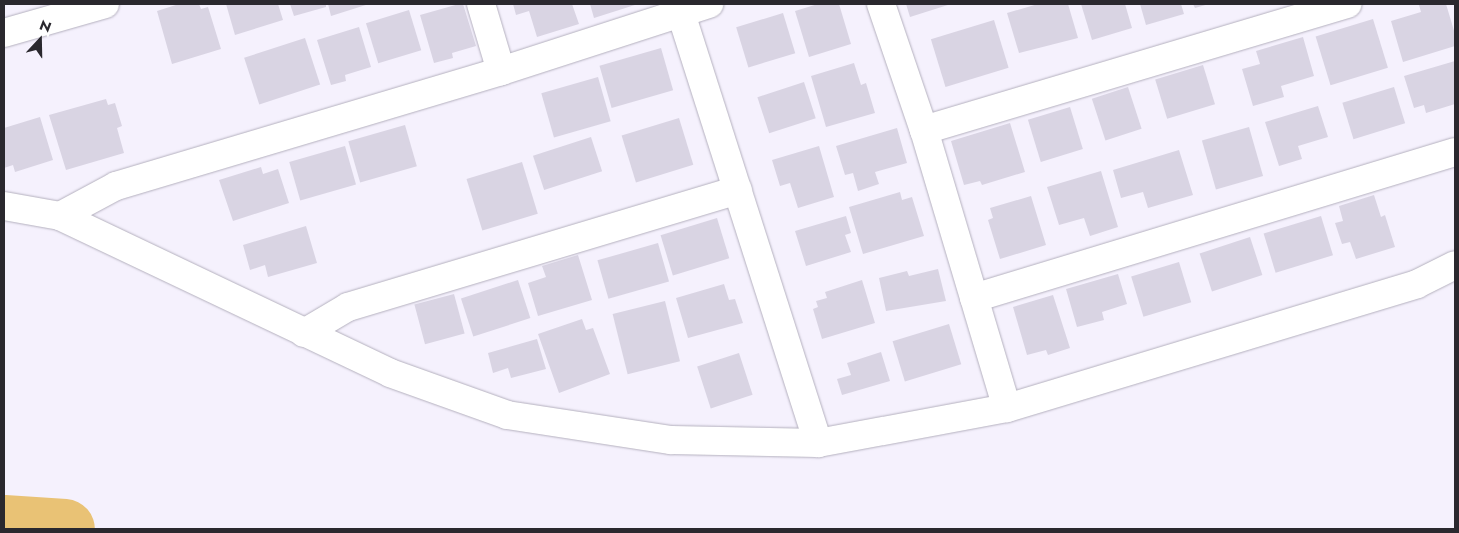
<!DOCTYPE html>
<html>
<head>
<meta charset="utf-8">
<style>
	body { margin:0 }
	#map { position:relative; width:1459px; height:533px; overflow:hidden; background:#f5f1fd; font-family:Jost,sans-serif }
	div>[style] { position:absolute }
	.river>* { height:60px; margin:-30px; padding:0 30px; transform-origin:30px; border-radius:30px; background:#e9c275 }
	.building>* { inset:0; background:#d9d4e3; transform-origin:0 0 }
	.roads { filter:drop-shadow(0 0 1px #b4b0be) drop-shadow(0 0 1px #b4b0be) }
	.minor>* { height:28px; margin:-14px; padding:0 14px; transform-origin:14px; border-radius:14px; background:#fff }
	span { translate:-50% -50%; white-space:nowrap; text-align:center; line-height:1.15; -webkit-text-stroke:5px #fff; paint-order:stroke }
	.frame { position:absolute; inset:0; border:5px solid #2a282e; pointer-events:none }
	.north { position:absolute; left:15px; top:15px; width:50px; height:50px; -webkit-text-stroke:4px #fff; paint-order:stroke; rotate:21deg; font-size:14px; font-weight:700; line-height:20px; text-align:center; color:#2a282e }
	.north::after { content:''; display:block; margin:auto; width:18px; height:22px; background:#2a282e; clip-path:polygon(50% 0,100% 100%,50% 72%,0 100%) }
</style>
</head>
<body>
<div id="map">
	<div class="river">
		<div style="left:4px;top:525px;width:61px;rotate:3.8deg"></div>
	</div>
	<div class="building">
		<div style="clip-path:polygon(179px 4px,199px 4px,201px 9px,208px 7px,221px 49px,172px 64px,157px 11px)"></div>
		<div style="clip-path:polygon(226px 4px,278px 4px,283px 20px,235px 35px)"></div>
		<div style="clip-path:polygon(290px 4px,326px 4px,326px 7px,294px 16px)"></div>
		<div style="clip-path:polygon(328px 4px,369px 4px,331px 16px)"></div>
		<div style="clip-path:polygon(459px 4px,463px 4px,476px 46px,452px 53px,453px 58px,434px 63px,420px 15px)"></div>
		<div style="clip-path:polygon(513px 4px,572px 4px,579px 24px,537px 37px,529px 11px,516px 15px)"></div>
		<div style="clip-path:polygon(590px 4px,638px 4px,594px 18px)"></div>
		<div style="clip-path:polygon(818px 4px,839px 4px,851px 44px,809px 57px,795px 11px)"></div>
		<div style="clip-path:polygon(906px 4px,951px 4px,910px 17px)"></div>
		<div style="clip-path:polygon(1038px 4px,1068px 4px,1078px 38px,1019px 53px,1007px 13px)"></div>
		<div style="clip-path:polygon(1081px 4px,1125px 4px,1132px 28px,1092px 40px)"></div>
		<div style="clip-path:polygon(1140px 4px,1181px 4px,1184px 14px,1146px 25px)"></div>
		<div style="clip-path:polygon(1193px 4px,1209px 4px,1195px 8px)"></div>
		<div style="clip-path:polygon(1446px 4px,1455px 34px,1455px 46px,1403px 62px,1391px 21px,1421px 12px,1419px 5px)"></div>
		<div style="left:409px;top:10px;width:42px;height:45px;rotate:73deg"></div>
		<div style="left:783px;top:13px;width:42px;height:49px;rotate:73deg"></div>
		<div style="left:1373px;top:19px;width:51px;height:60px;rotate:73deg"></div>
		<div style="left:994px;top:20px;width:50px;height:66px;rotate:73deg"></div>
		<div style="clip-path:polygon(359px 27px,371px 67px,345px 75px,346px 81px,331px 85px,317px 40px)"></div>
		<div style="clip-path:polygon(1303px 37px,1314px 76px,1281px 86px,1284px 97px,1253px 106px,1242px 69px,1260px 64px,1256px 51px)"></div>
		<div style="left:305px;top:38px;width:49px;height:64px;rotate:72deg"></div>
		<div style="left:661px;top:48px;width:44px;height:64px;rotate:74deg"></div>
		<div style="clip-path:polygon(1455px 61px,1455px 104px,1426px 113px,1424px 105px,1414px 108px,1404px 76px)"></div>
		<div style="clip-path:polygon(854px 63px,861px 85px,866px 83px,875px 113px,826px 127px,811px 76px)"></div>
		<div style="left:1203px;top:65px;width:41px;height:50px;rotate:73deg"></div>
		<div style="left:598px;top:77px;width:46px;height:59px;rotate:74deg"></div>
		<div style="left:804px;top:82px;width:38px;height:49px;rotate:72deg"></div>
		<div style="left:1128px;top:87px;width:44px;height:38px;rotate:72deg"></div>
		<div style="left:1394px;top:87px;width:38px;height:54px;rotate:73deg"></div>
		<div style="clip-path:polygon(106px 99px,108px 105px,115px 103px,122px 126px,117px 128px,124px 153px,66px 170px,49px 115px)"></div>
		<div style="clip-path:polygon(1318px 106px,1328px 137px,1298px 146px,1302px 159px,1279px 166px,1265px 122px)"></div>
		<div style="left:1070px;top:107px;width:44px;height:44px;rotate:73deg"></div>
		<div style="clip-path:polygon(40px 117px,53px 160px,15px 172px,13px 165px,4px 168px,4px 128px)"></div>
		<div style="left:679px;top:118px;width:49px;height:60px;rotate:73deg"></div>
		<div style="clip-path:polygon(1010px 123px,1025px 172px,982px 185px,980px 181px,964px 185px,951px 141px)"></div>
		<div style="left:405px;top:125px;width:43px;height:59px;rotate:74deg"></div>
		<div style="left:1249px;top:127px;width:51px;height:49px;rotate:74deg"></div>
		<div style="clip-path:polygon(897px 128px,907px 163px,875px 172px,879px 184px,858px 191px,853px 173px,845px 175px,836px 146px)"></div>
		<div style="left:591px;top:137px;width:36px;height:61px;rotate:72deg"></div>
		<div style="left:345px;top:146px;width:40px;height:58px;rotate:74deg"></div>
		<div style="clip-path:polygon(819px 146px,834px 197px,798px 208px,790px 183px,780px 186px,772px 160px)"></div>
		<div style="clip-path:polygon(1179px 150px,1193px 195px,1148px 208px,1143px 192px,1121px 198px,1113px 170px)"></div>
		<div style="left:522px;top:162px;width:54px;height:58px;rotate:73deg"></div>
		<div style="clip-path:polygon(261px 167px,263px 174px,278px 169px,289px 203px,233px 221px,219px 180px)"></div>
		<div style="clip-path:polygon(1101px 171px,1118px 227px,1090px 236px,1084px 218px,1059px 225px,1047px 187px)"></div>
		<div style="clip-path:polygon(900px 192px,902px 200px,912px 197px,924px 236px,863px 254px,849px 207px)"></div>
		<div style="clip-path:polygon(1374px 195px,1381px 217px,1385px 215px,1395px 247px,1356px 259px,1350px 242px,1342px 244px,1335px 223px,1343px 221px,1339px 206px)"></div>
		<div style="clip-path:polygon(1031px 196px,1046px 245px,1000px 259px,988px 220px,993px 218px,990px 208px)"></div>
		<div style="clip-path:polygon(846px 216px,851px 233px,845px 235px,851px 252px,806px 266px,795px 231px)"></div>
		<div style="left:1321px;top:216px;width:41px;height:60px;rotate:73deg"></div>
		<div style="left:717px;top:218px;width:42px;height:59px;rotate:73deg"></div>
		<div style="clip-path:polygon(306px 226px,317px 263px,268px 277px,265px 265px,250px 270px,243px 245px)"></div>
		<div style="left:1250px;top:237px;width:40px;height:53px;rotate:72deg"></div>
		<div style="left:658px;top:243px;width:40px;height:63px;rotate:74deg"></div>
		<div style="clip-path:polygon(578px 255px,592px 300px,538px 316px,528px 283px,546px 277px,542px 266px)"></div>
		<div style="left:1179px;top:262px;width:42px;height:50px;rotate:73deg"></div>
		<div style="clip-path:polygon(938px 269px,946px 301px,886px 311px,879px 278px,907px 271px,909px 276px)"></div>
		<div style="clip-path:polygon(1118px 274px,1127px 304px,1102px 312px,1104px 320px,1077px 327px,1066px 289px)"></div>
		<div style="left:518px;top:280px;width:40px;height:60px;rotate:72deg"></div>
		<div style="clip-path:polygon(862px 280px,875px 323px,822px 339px,813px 309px,818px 307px,816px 301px,827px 298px,825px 292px)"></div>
		<div style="clip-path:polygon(724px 284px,729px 300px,735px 299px,743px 323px,688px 338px,676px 298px)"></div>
		<div style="left:454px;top:294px;width:41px;height:41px;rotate:75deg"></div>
		<div style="clip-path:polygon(1053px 295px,1070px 348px,1048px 355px,1046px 350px,1027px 355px,1013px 307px)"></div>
		<div style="left:665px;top:301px;width:62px;height:54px;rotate:76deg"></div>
		<div style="clip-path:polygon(582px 319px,586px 330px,593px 328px,610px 374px,559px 393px,538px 334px)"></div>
		<div style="left:949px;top:324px;width:42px;height:59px;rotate:73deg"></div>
		<div style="clip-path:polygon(537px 339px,546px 369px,511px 378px,508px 368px,493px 373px,488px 353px)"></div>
		<div style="clip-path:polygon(881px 352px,890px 381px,842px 395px,837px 379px,851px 375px,847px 363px)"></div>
		<div style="left:739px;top:353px;width:44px;height:44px;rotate:72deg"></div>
	</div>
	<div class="roads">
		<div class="minor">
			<div style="left:481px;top:4px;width:70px;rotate:73.4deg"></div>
			<div style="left:678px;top:4px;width:461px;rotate:72.3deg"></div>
			<div style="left:881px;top:4px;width:133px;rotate:71.2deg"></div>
			<div style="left:924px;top:130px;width:290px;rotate:73.4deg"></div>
			<div style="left:4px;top:33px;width:105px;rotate:-16deg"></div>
			<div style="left:924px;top:130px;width:442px;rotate:-16.6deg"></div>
			<div style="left:4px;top:206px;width:57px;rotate:10.1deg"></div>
			<div style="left:60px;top:216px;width:365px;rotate:25.4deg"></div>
			<div style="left:390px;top:373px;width:124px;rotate:19.7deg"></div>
			<div style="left:507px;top:415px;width:166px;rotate:8.7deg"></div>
			<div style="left:671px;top:440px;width:147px;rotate:1.2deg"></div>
			<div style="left:818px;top:443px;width:192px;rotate:-10.5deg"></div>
			<div style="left:1007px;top:408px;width:428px;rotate:-16.8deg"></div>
			<div style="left:1417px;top:284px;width:42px;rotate:-26.6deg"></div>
			<div style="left:60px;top:216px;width:64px;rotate:-28.2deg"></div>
			<div style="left:116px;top:186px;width:402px;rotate:-16.6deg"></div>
			<div style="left:501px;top:71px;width:219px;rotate:-17.9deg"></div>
			<div style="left:974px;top:298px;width:503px;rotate:-16.88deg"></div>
			<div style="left:304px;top:333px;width:51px;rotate:-30.6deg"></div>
			<div style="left:348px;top:307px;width:407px;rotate:-16.7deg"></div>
		</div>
	</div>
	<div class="frame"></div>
	<div class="north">N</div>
</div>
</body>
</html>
